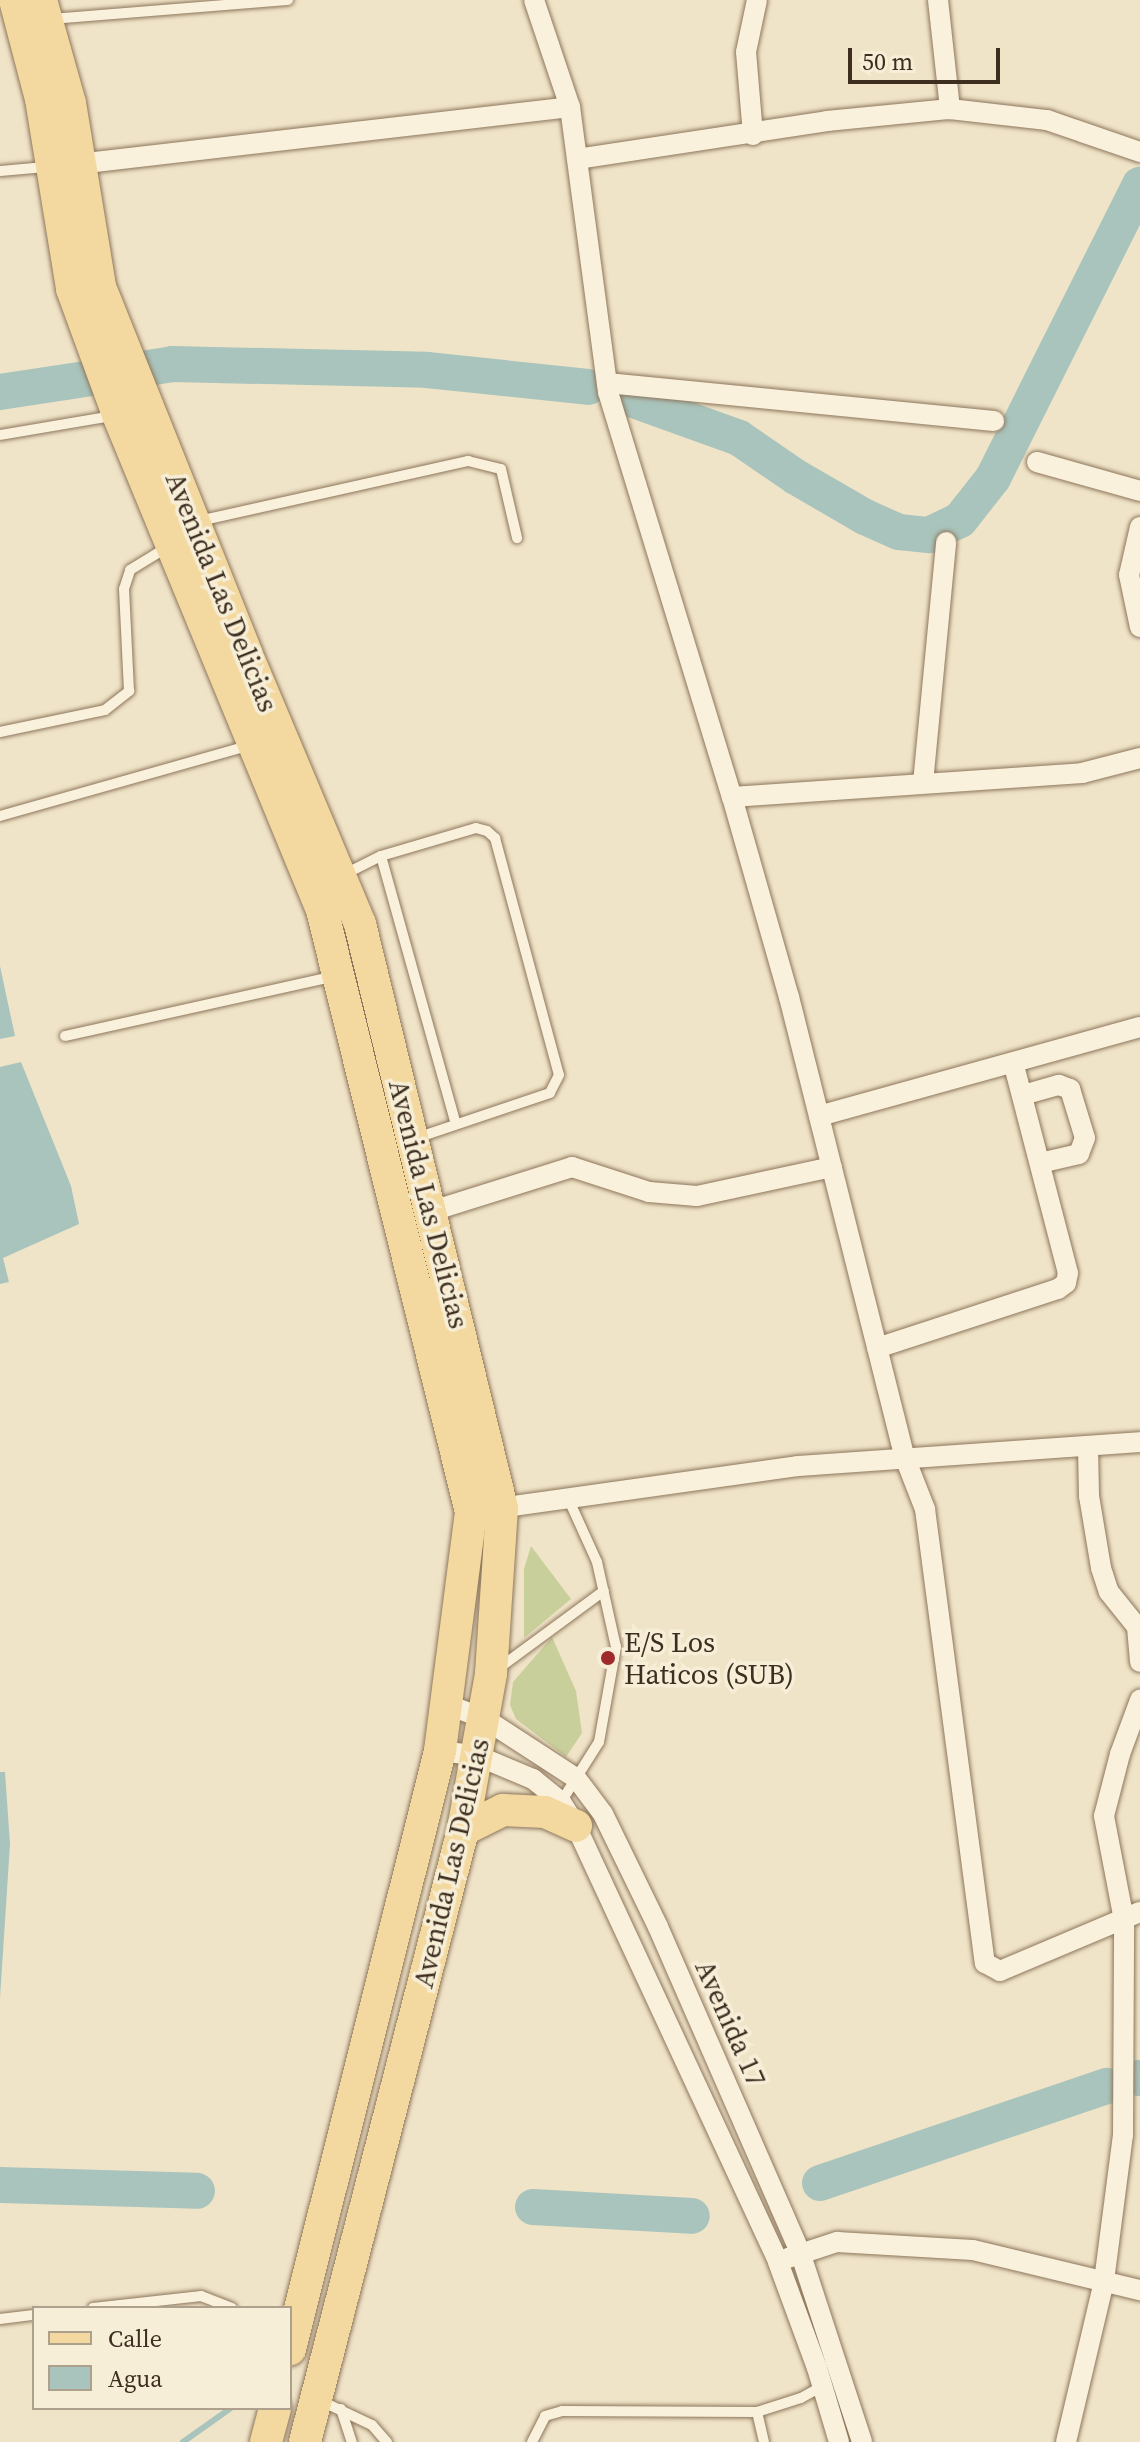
<!DOCTYPE html>
<html>
<head>
<meta charset="utf-8">
<style>
	body { margin:0 }
	#map { position:relative; width:1140px; height:2442px; overflow:hidden; background:#f0e4c8; font-family:"Source Serif 4",serif }
	div>[style] { position:absolute }
	.green>* { inset:0; background:#c9cf9b }
	.water>* { inset:0; background:#a9c4bc }
	.stream>* { height:6px; margin:-3px; padding:0 3px; transform-origin:3px; border-radius:3px; background:#a9c4bc }
	.river>* { height:36px; margin:-18px; padding:0 18px; transform-origin:18px; border-radius:18px; background:#a9c4bc }
	.roads { filter:drop-shadow(0 0 2px #8d765c) drop-shadow(0 0 2px #8d765c) }
	.service>* { height:10px; margin:-5px; padding:0 5px; transform-origin:5px; border-radius:5px; background:#faf1dc }
	.minor>* { height:20px; margin:-10px; padding:0 10px; transform-origin:10px; border-radius:10px; background:#faf1dc }
	.primary>* { height:32px; margin:-16px; padding:0 16px; transform-origin:16px; border-radius:16px; background:#f3d9a0 }
	.dots>* { width:22px; height:22px; translate:-50% -50%; box-sizing:border-box; border:4px solid #f7eed8; border-radius:50% }
	span { translate:-50% -50%; white-space:nowrap; text-align:center; line-height:1.15; -webkit-text-stroke:7px #f7eed8; paint-order:stroke }
	.street-label { font-size:28px; color:#3d2e20 }
	.poi-label { font-size:28px; color:#3d2e20 }
	.left { translate:0 -50%; text-align:left }
	.legend { position:absolute; left:32px; top:2306px; width:260px; height:104px; box-sizing:border-box; background:#f7eed8; border:2px solid #ada18e; margin:0; padding:10px 14px; list-style:none; font-size:24px; color:#3d2e20 }
	.legend li { display:flex; align-items:center; gap:16px; height:40px }
	.legend b { width:40px; border:2px solid #ada18e }
	.scale { position:absolute; left:848px; top:48px; width:152px; height:36px; box-sizing:border-box; border:4px solid #3d2e20; border-top:0; padding-left:10px; font-size:24px; line-height:28px; white-space:nowrap; color:#3d2e20; -webkit-text-stroke:6px #f7eed8; paint-order:stroke }
</style>
</head>
<body>
<div id="map">
	<div class="green">
		<div style="clip-path:polygon(531px 1546px,571px 1599px,524px 1638px,524px 1569px)"></div>
		<div style="clip-path:polygon(552px 1637px,576px 1691px,582px 1733px,566px 1757px,516px 1719px,510px 1705px,513px 1682px)"></div>
	</div>
	<div class="water">
		<div style="clip-path:polygon(0 966px,15px 1036px,0 1039px)"></div>
		<div style="clip-path:polygon(21px 1062px,71px 1186px,79px 1224px,3px 1258px,9px 1282px,0 1284px,0 1067px)"></div>
		<div style="clip-path:polygon(0 1772px,5px 1772px,10px 1844px,0 1998px)"></div>
	</div>
	<div class="stream">
		<div style="left:183px;top:2442px;width:59px;rotate:-35.3deg"></div>
	</div>
	<div class="river">
		<div style="left:148px;top:368px;width:24px;rotate:-9deg"></div>
		<div style="left:172px;top:364px;width:255px;rotate:1.3deg"></div>
		<div style="left:427px;top:370px;width:162px;rotate:6deg"></div>
		<div style="left:0;top:392px;width:93px;rotate:-8.7deg"></div>
		<div style="left:617px;top:394px;width:130px;rotate:19.8deg"></div>
		<div style="left:739px;top:438px;width:69px;rotate:34.4deg"></div>
		<div style="left:796px;top:477px;width:80px;rotate:30.1deg"></div>
		<div style="left:865px;top:517px;width:37px;rotate:24deg"></div>
		<div style="left:899px;top:532px;width:30px;rotate:6deg"></div>
		<div style="left:929px;top:535px;width:34px;rotate:-26deg"></div>
		<div style="left:960px;top:520px;width:53px;rotate:-51.8deg"></div>
		<div style="left:993px;top:478px;width:328px;rotate:-63.4deg"></div>
		<div style="left:1139px;top:2078px;width:1px"></div>
		<div style="left:820px;top:2183px;width:303px;rotate:-18.7deg"></div>
		<div style="left:0;top:2185px;width:197px;rotate:1.7deg"></div>
		<div style="left:533px;top:2207px;width:159px;rotate:3.2deg"></div>
	</div>
	<div class="roads">
		<div class="service">
			<div style="left:50px;top:19px;width:239px;rotate:-4.6deg"></div>
			<div style="left:0;top:171px;width:46px;rotate:-5deg"></div>
			<div style="left:0;top:435px;width:114px;rotate:-9.6deg"></div>
			<div style="left:199px;top:521px;width:276px;rotate:-12.6deg"></div>
			<div style="left:468px;top:461px;width:34px;rotate:14deg"></div>
			<div style="left:501px;top:469px;width:71px;rotate:76.9deg"></div>
			<div style="left:0;top:732px;width:107px;rotate:-11.8deg"></div>
			<div style="left:105px;top:710px;width:31px;rotate:-38deg"></div>
			<div style="left:129px;top:691px;width:102px;rotate:-92.8deg"></div>
			<div style="left:124px;top:589px;width:20px;rotate:-72deg"></div>
			<div style="left:130px;top:570px;width:46px;rotate:-31.6deg"></div>
			<div style="left:0;top:816px;width:258px;rotate:-15.8deg"></div>
			<div style="left:381px;top:856px;width:278px;rotate:74.4deg"></div>
			<div style="left:345px;top:874px;width:40px;rotate:-26.6deg"></div>
			<div style="left:381px;top:856px;width:99px;rotate:-16.4deg"></div>
			<div style="left:476px;top:828px;width:11px;rotate:15deg"></div>
			<div style="left:487px;top:831px;width:11px;rotate:41deg"></div>
			<div style="left:495px;top:838px;width:245px;rotate:74.9deg"></div>
			<div style="left:559px;top:1075px;width:20px;rotate:117deg"></div>
			<div style="left:550px;top:1093px;width:141px;rotate:161.4deg"></div>
			<div style="left:65px;top:1036px;width:278px;rotate:-12.5deg"></div>
			<div style="left:499px;top:1668px;width:130px;rotate:-36.3deg"></div>
			<div style="left:561px;top:1802px;width:71px;rotate:-57.7deg"></div>
			<div style="left:599px;top:1742px;width:97px;rotate:-79.9deg"></div>
			<div style="left:616px;top:1647px;width:87px;rotate:-102.6deg"></div>
			<div style="left:597px;top:1562px;width:70px;rotate:-114.4deg"></div>
			<div style="left:93px;top:2308px;width:109px;rotate:-6.3deg"></div>
			<div style="left:201px;top:2296px;width:33px;rotate:21deg"></div>
			<div style="left:0;top:2319px;width:34px;rotate:-7deg"></div>
			<div style="left:319px;top:2400px;width:59px;rotate:25.3deg"></div>
			<div style="left:372px;top:2425px;width:23px;rotate:49deg"></div>
			<div style="left:341px;top:2409px;width:35px;rotate:72deg"></div>
			<div style="left:532px;top:2442px;width:29px;rotate:-63deg"></div>
			<div style="left:545px;top:2416px;width:18px;rotate:-16deg"></div>
			<div style="left:562px;top:2411px;width:195px;rotate:0.3deg"></div>
			<div style="left:764px;top:2442px;width:31px;rotate:-103deg"></div>
			<div style="left:757px;top:2412px;width:46px;rotate:-17.7deg"></div>
			<div style="left:801px;top:2398px;width:25px;rotate:-29deg"></div>
		</div>
		<div class="minor">
			<div style="left:534px;top:0;width:113px;rotate:71.4deg"></div>
			<div style="left:570px;top:107px;width:288px;rotate:82.4deg"></div>
			<div style="left:608px;top:392px;width:424px;rotate:73deg"></div>
			<div style="left:732px;top:797px;width:208px;rotate:74.1deg"></div>
			<div style="left:789px;top:997px;width:475px;rotate:75.9deg"></div>
			<div style="left:905px;top:1458px;width:55px;rotate:68.6deg"></div>
			<div style="left:925px;top:1509px;width:458px;rotate:82.5deg"></div>
			<div style="left:985px;top:1963px;width:17px;rotate:28deg"></div>
			<div style="left:1000px;top:1971px;width:152px;rotate:-22.9deg"></div>
			<div style="left:938px;top:0;width:110px;rotate:83.7deg"></div>
			<div style="left:753px;top:135px;width:83px;rotate:-94.8deg"></div>
			<div style="left:746px;top:52px;width:53px;rotate:-78.1deg"></div>
			<div style="left:577px;top:159px;width:253px;rotate:-8.6deg"></div>
			<div style="left:827px;top:121px;width:124px;rotate:-5.6deg"></div>
			<div style="left:950px;top:109px;width:98px;rotate:6.5deg"></div>
			<div style="left:1047px;top:120px;width:98px;rotate:19deg"></div>
			<div style="left:69px;top:165px;width:504px;rotate:-6.6deg"></div>
			<div style="left:607px;top:383px;width:389px;rotate:5.6deg"></div>
			<div style="left:1037px;top:462px;width:107px;rotate:15.7deg"></div>
			<div style="left:1140px;top:527px;width:49px;rotate:102.9deg"></div>
			<div style="left:1129px;top:575px;width:53px;rotate:78.1deg"></div>
			<div style="left:923px;top:783px;width:242px;rotate:-84.5deg"></div>
			<div style="left:732px;top:797px;width:351px;rotate:-3.9deg"></div>
			<div style="left:1082px;top:773px;width:60px;rotate:-14.5deg"></div>
			<div style="left:1023px;top:1095px;width:37px;rotate:-16deg"></div>
			<div style="left:1059px;top:1085px;width:12px;rotate:20deg"></div>
			<div style="left:1070px;top:1089px;width:51px;rotate:73deg"></div>
			<div style="left:1085px;top:1138px;width:17px;rotate:111deg"></div>
			<div style="left:1079px;top:1154px;width:39px;rotate:167deg"></div>
			<div style="left:819px;top:1116px;width:333px;rotate:-15.5deg"></div>
			<div style="left:432px;top:1211px;width:147px;rotate:-17.4deg"></div>
			<div style="left:572px;top:1167px;width:81px;rotate:18deg"></div>
			<div style="left:649px;top:1192px;width:48px;rotate:4.8deg"></div>
			<div style="left:697px;top:1196px;width:138px;rotate:-12.1deg"></div>
			<div style="left:877px;top:1348px;width:190px;rotate:-18.1deg"></div>
			<div style="left:1058px;top:1289px;width:10px;rotate:-37deg"></div>
			<div style="left:1066px;top:1283px;width:10px;rotate:-79deg"></div>
			<div style="left:1068px;top:1273px;width:215px;rotate:-104.6deg"></div>
			<div style="left:1088px;top:1447px;width:49px;rotate:88.8deg"></div>
			<div style="left:1089px;top:1496px;width:73px;rotate:80.5deg"></div>
			<div style="left:1101px;top:1568px;width:25px;rotate:72deg"></div>
			<div style="left:1109px;top:1592px;width:45px;rotate:51.3deg"></div>
			<div style="left:1137px;top:1627px;width:35px;rotate:85deg"></div>
			<div style="left:492px;top:1509px;width:309px;rotate:-8deg"></div>
			<div style="left:798px;top:1466px;width:343px;rotate:-4deg"></div>
			<div style="left:446px;top:1704px;width:42px;rotate:21deg"></div>
			<div style="left:485px;top:1719px;width:108px;rotate:33deg"></div>
			<div style="left:576px;top:1778px;width:45px;rotate:53.1deg"></div>
			<div style="left:603px;top:1814px;width:126px;rotate:64deg"></div>
			<div style="left:658px;top:1927px;width:355px;rotate:66.4deg"></div>
			<div style="left:800px;top:2252px;width:200px;rotate:71.9deg"></div>
			<div style="left:440px;top:1751px;width:38px;rotate:7deg"></div>
			<div style="left:478px;top:1756px;width:60px;rotate:22.7deg"></div>
			<div style="left:533px;top:1779px;width:36px;rotate:39deg"></div>
			<div style="left:561px;top:1802px;width:28px;rotate:58deg"></div>
			<div style="left:576px;top:1826px;width:481px;rotate:65.1deg"></div>
			<div style="left:778px;top:2262px;width:113px;rotate:69.8deg"></div>
			<div style="left:817px;top:2368px;width:77px;rotate:73.4deg"></div>
			<div style="left:788px;top:2258px;width:52px;rotate:-18.1deg"></div>
			<div style="left:837px;top:2242px;width:136px;rotate:3.4deg"></div>
			<div style="left:973px;top:2250px;width:172px;rotate:13.5deg"></div>
			<div style="left:1066px;top:2442px;width:165px;rotate:-76.7deg"></div>
			<div style="left:1104px;top:2281px;width:147px;rotate:-82.6deg"></div>
			<div style="left:1123px;top:2135px;width:215px;rotate:-89.7deg"></div>
			<div style="left:1124px;top:1920px;width:106px;rotate:-100.9deg"></div>
			<div style="left:1104px;top:1816px;width:64px;rotate:-75.5deg"></div>
			<div style="left:1120px;top:1754px;width:58px;rotate:-69.7deg"></div>
		</div>
		<div class="primary">
			<div style="left:15px;top:0;width:102px;rotate:75.3deg"></div>
			<div style="left:41px;top:99px;width:193px;rotate:80.7deg"></div>
			<div style="left:72px;top:289px;width:134px;rotate:69.9deg"></div>
			<div style="left:118px;top:415px;width:535px;rotate:67.6deg"></div>
			<div style="left:322px;top:910px;width:620px;rotate:76.1deg"></div>
			<div style="left:471px;top:1512px;width:241px;rotate:97.4deg"></div>
			<div style="left:440px;top:1751px;width:617px;rotate:104.08deg"></div>
			<div style="left:41px;top:0;width:107px;rotate:74.3deg"></div>
			<div style="left:70px;top:103px;width:186px;rotate:80.7deg"></div>
			<div style="left:100px;top:287px;width:396px;rotate:68.2deg"></div>
			<div style="left:247px;top:655px;width:292px;rotate:67.2deg"></div>
			<div style="left:360px;top:924px;width:601px;rotate:76.33deg"></div>
			<div style="left:502px;top:1508px;width:166px;rotate:93.8deg"></div>
			<div style="left:491px;top:1674px;width:158px;rotate:100.2deg"></div>
			<div style="left:463px;top:1830px;width:632px;rotate:104.48deg"></div>
			<div style="left:463px;top:1830px;width:45px;rotate:-26.6deg"></div>
			<div style="left:503px;top:1810px;width:42px;rotate:2.7deg"></div>
			<div style="left:545px;top:1812px;width:34px;rotate:24deg"></div>
			<div style="left:266px;top:2442px;width:35px;rotate:-75deg"></div>
		</div>
	</div>
	<div class="dots">
		<div style="left:608px;top:1658px;background:#9e2a2b"></div>
	</div>
	<div class="street-label">
		<span style="left:222px;top:592px;rotate:68deg">Avenida Las Delicias</span>
		<span style="left:429px;top:1204px;rotate:76deg">Avenida Las Delicias</span>
		<span style="left:451px;top:1863px;rotate:-77deg">Avenida Las Delicias</span>
		<span style="left:731px;top:2023px;rotate:66deg">Avenida 17</span>
	</div>
	<div class="poi-label">
		<span class="left" style="left:624px;top:1658px">E/S Los<br>Haticos (SUB)</span>
	</div>
	<ul class="legend">
	<li><b style="height:10px;background:#f3d9a0"></b>Calle</li>
	<li><b style="height:22px;background:#a9c4bc"></b>Agua</li>
	</ul>
	<div class="scale">50 m</div>
</div>
</body>
</html>
